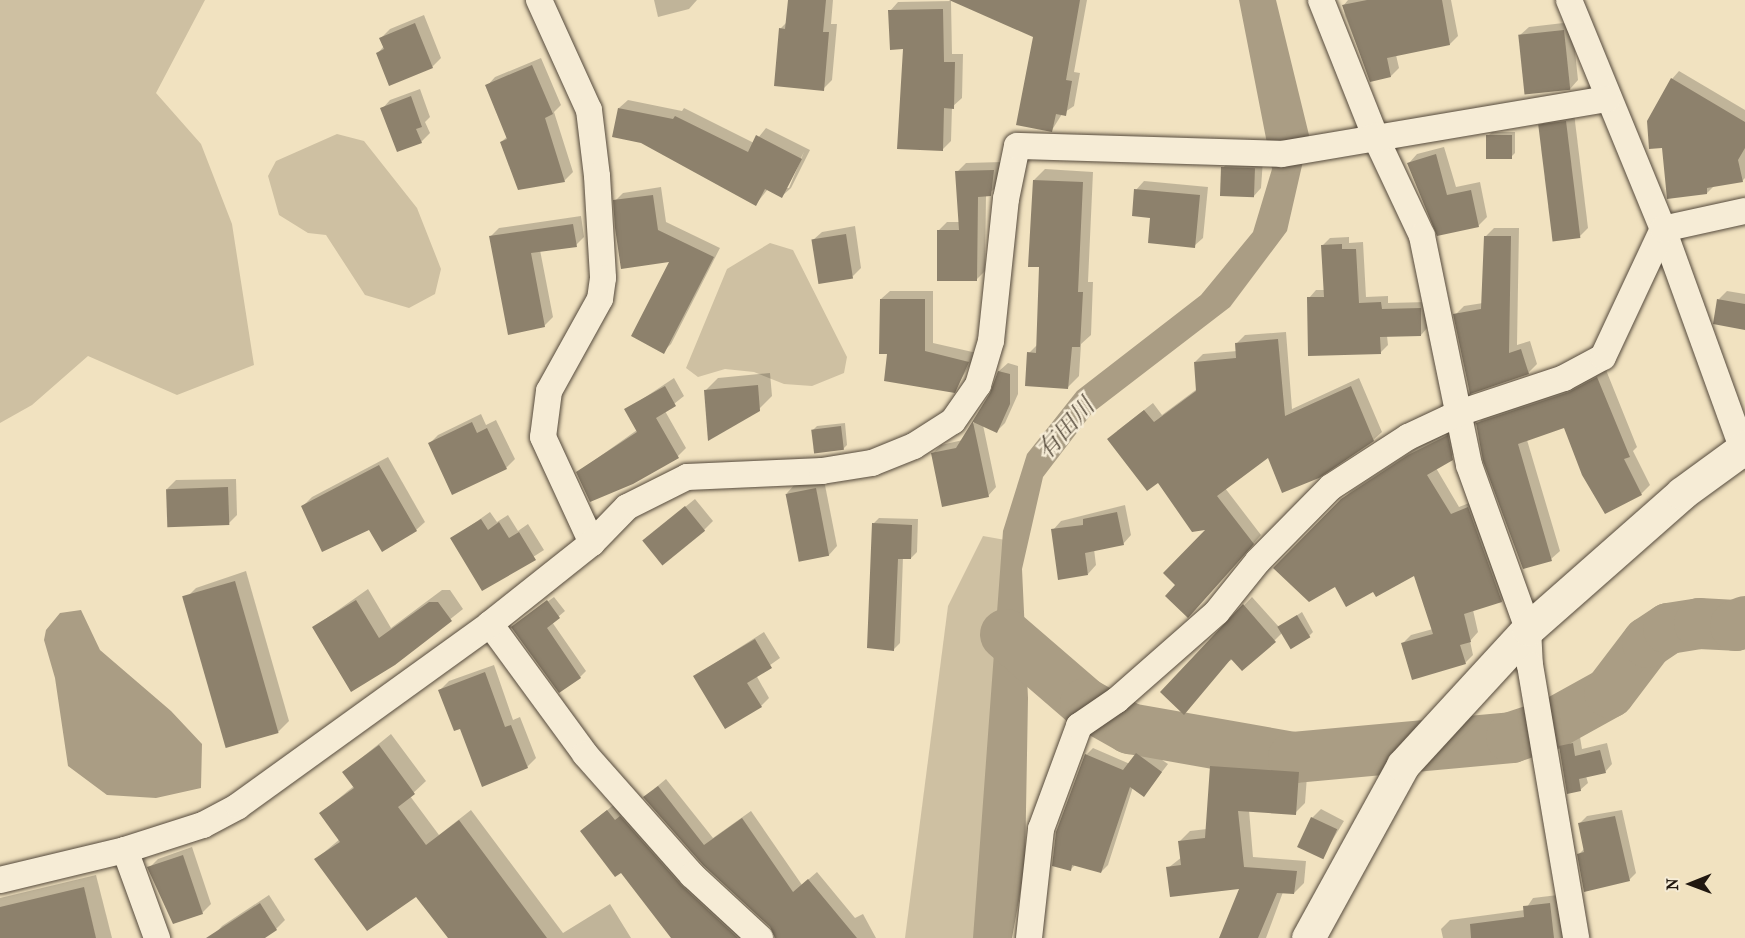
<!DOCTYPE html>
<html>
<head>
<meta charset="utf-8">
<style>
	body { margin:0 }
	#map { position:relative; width:1745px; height:938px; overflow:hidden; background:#f1e2c0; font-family:"IM FELL French Canon","Noto Serif JP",serif }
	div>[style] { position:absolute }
	.green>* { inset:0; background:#cec0a2 }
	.water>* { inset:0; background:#aa9d84 }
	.shadow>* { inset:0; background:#0003 }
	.river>* { height:51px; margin:-25.5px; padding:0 25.5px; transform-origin:25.5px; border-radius:25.5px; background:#aa9d84 }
	.building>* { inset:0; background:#8d816c; transform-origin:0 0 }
	.roads { filter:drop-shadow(0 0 2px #554a3c) drop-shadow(0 0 2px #554a3c) }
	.street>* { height:26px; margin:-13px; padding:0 13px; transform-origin:13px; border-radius:13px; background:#f6ecd6 }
	.secondary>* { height:33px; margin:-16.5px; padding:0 16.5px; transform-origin:16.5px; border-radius:16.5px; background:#f6ecd6 }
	span { translate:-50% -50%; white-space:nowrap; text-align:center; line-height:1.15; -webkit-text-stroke:5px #f6ecd6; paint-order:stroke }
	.water-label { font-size:24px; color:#584d3e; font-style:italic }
	.north { position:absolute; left:1661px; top:854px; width:60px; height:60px; -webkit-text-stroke:4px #f6ecd6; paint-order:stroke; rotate:269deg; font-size:16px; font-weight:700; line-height:24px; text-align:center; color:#211810 }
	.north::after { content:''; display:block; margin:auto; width:21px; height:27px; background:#211810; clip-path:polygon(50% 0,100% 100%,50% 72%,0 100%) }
</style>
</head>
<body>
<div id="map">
	<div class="green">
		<div style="clip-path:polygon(0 0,205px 0,156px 93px,201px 144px,232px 224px,254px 365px,177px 395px,88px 356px,32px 405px,0 423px)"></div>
		<div style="clip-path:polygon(337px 134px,364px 141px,417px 208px,441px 269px,435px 294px,409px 308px,365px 295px,326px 235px,308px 233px,279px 215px,268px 176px,276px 161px)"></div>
		<div style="clip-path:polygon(770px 243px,793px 250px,847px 357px,844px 373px,812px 386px,784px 384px,754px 372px,725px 369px,698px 377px,686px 368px,727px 269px)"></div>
		<div style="clip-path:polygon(983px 536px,1011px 541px,985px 938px,905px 938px,948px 606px)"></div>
	</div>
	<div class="water">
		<div style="clip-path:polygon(1239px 0,1276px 0,1309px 135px,1287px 231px,1230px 307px,1092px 413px,1043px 477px,1022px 569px,1028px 698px,1025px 867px,1012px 938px,973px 938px,1003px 531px,1027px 454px,1077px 391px,1201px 295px,1253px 232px,1272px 169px)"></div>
		<div style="clip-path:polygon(81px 610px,100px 650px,171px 711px,202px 744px,201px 788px,156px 798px,107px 795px,68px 766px,55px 678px,44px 640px,46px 630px,60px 613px)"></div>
	</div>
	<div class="shadow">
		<div style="clip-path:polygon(654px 0,697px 0,689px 9px,658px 17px)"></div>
		<div style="clip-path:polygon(789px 0,833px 0,831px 24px,837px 24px,832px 80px,823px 89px,780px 29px,787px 22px)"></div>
		<div style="clip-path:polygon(966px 0,1087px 0,1074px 72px,1080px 73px,1074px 106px,1062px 114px,1052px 130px,1034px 36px)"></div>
		<div style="clip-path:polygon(1451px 0,1458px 36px,1450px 44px,1396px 55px,1399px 68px,1391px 76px,1371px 80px,1345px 16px,1343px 6px,1348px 0)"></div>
		<div style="clip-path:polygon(951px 1px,952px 54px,963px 54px,962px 98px,952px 107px,951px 141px,943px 149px,890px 11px,898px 2px)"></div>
		<div style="clip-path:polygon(424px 15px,441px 58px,432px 67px,378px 53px,384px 46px,381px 38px,390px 29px)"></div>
		<div style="clip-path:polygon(1572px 22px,1578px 80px,1570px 89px,1520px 35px,1529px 27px)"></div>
		<div style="clip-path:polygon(541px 58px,561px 105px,554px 112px,573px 172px,564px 181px,501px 142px,508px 136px,487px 86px,495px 77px)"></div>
		<div style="clip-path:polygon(1679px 71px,1745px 110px,1745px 178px,1742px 181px,1714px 186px,1707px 193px,1672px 79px)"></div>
		<div style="clip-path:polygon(420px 89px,430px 117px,425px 122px,430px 133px,421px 142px,382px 109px,390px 100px)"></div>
		<div style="clip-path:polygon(evenodd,628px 100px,682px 111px,684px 108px,754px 143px,766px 128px,810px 150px,791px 188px,782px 196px,768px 189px,756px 204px,641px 142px,619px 108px,628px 100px,804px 152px,789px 188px,786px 188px,804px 152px)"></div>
		<div style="clip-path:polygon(1574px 113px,1588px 228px,1579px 237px,1540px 126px,1549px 118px)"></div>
		<div style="clip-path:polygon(1492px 132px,1515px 132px,1515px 153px,1511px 157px,1488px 136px)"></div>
		<div style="clip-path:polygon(1444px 147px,1456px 187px,1480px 182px,1487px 217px,1478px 226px,1409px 163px,1417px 154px)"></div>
		<div style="clip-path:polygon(1231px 159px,1263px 160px,1261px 188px,1253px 197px,1223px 168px)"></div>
		<div style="clip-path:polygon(1002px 162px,999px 186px,986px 195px,985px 271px,976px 280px,938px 231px,947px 222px,960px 222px,957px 172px,966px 163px)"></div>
		<div style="clip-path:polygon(1045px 169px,1093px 172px,1088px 282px,1093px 282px,1091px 335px,1081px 344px,1079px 376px,1068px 387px,1029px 353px,1038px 344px,1041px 266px,1034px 180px)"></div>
		<div style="clip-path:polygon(1144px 181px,1208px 187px,1203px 238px,1194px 246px,1152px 216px,1136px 190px)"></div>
		<div style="clip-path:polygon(661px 187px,666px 222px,720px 248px,671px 344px,663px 352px,671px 260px,615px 201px,623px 193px)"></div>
		<div style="clip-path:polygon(581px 216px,584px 237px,576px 245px,540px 250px,553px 317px,544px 326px,491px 236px,499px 228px)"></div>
		<div style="clip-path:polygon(855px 226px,861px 268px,853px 276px,813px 240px,822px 232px)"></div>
		<div style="clip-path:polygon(1494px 228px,1519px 228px,1517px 345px,1530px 341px,1537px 364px,1528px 373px,1455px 315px,1464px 306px,1483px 303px,1485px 237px)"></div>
		<div style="clip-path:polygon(1349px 237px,1349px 243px,1363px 242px,1366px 297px,1388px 296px,1388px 303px,1427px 302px,1428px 327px,1421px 335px,1387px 336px,1388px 345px,1380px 353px,1309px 298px,1316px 290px,1325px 290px,1323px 245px,1330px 238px)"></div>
		<div style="clip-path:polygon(890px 291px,933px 291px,933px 343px,977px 353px,954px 391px,889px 352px,881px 299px)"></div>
		<div style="clip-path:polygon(1727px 291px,1745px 294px,1745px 328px,1719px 299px)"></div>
		<div style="clip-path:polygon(1286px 332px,1292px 409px,1359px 378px,1382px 432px,1373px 440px,1269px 456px,1225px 488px,1261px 535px,1196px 608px,1177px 585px,1209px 528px,1158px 481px,1117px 431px,1153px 403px,1162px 415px,1197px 389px,1195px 362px,1203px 354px,1237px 351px,1236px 344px,1245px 335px)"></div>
		<div style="clip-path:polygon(1008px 363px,1018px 366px,1018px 394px,1005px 423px,997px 431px,983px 425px,996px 487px,988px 496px,932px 454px,941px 445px,963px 440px,992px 394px,999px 371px)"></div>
		<div style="clip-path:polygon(1606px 370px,1637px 447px,1633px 451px,1650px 485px,1641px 494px,1565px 426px,1527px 440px,1560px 551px,1551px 559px,1477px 424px,1486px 415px)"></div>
		<div style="clip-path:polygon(770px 373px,772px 396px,759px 409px,705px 391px,718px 378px)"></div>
		<div style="clip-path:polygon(674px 378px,684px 396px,665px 411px,686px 448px,678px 456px,578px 472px,637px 430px,626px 410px)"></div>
		<div style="clip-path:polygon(481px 414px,486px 425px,496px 420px,515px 459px,506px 468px,429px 444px,438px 435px)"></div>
		<div style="clip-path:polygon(845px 423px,847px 445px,843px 449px,813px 430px,817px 426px)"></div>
		<div style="clip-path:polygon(1456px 428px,1460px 450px,1436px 468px,1459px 507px,1477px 500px,1510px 592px,1502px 601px,1473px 610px,1478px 632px,1470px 641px,1473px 655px,1465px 663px,1403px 643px,1411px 635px,1433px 629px,1415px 574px,1373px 590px,1336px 585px,1275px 568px,1351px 491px,1418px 447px)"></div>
		<div style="clip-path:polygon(388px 457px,425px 522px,416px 530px,370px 528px,303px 506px,312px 497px)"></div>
		<div style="clip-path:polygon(236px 479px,237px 515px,228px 524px,167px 489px,176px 480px)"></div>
		<div style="clip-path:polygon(824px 480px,837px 546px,829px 555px,787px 493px,795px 484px)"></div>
		<div style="clip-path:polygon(695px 499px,713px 521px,704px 530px,653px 533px)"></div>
		<div style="clip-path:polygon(1125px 505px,1131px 535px,1123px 544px,1094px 549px,1096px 565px,1088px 574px,1053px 530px,1061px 521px)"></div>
		<div style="clip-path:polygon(490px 512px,497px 522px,508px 515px,518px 531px,528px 524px,544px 550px,483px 589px,452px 539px)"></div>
		<div style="clip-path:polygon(879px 518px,918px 519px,917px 552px,911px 558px,903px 557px,900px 643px,894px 649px,873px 524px)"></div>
		<div style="clip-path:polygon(246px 571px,289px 721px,278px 732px,185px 599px,196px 588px)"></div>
		<div style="clip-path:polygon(368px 589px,391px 628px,442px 590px,450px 590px,463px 609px,394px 664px,314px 627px)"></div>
		<div style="clip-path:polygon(554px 597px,565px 611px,552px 622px,586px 671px,580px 677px,517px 624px)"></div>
		<div style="clip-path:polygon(1252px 597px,1279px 627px,1302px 612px,1313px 632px,1309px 636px,1283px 632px,1275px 640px,1162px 692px)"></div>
		<div style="clip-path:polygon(764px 632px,780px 658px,756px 675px,769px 698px,761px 706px,695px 676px)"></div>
		<div style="clip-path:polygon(494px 665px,513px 720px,520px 717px,536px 758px,527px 767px,460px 727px,440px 690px,449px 681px)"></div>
		<div style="clip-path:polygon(391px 734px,426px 781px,410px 796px,439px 835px,471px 810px,563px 933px,610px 904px,631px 938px,450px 938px,417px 895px,316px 859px,340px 839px,321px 813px,354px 786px,344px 772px)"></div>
		<div style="clip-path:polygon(1580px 737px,1582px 749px,1607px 743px,1612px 764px,1605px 772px,1586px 776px,1588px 783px,1580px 790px,1560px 746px,1568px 739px)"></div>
		<div style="clip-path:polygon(1143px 747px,1168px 764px,1144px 795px,1133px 787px,1108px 865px,1101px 872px,1075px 865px,1070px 870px,1086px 755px,1093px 748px,1130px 764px)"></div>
		<div style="clip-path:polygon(1221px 756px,1308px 763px,1305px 803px,1295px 813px,1249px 810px,1253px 857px,1306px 861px,1304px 883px,1294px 893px,1283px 892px,1266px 938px,1220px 938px,1242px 887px,1168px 868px,1182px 857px,1180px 841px,1190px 831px,1207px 829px,1211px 767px)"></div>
		<div style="clip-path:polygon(666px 779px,713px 838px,751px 811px,802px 885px,817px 872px,855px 918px,863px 914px,876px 938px,780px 938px,654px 789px)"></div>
		<div style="clip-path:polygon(616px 803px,754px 938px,686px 938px,590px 824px)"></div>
		<div style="clip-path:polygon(1321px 809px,1344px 821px,1322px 857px,1312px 818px)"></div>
		<div style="clip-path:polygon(1622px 810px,1636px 873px,1629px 880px,1579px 854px,1585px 848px,1580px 823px,1587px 816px)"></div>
		<div style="clip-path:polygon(192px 847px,211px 904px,202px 913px,149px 868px,158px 859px)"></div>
		<div style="clip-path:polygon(96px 875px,112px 938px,0 938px,0 898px)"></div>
		<div style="clip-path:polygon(269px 895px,285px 920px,276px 929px,262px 938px,216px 938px,214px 935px,222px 926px)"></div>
		<div style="clip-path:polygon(1558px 895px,1563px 938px,1443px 938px,1441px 929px,1450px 920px,1525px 910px,1533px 898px)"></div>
	</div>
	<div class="river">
		<div style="left:1005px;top:634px;width:106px;rotate:40.8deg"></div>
		<div style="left:1085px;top:703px;width:51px;rotate:29.6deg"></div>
		<div style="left:1129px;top:728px;width:167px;rotate:10deg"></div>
		<div style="left:1293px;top:757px;width:219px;rotate:-5.2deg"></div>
		<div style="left:1511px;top:737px;width:44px;rotate:-18.4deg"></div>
		<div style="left:1553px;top:723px;width:64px;rotate:-29deg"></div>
		<div style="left:1609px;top:692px;width:63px;rotate:-52.8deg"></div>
		<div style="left:1647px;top:642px;width:25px;rotate:-34deg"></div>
		<div style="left:1668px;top:628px;width:31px;rotate:-9deg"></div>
		<div style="left:1699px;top:623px;width:36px;rotate:3deg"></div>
		<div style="left:1735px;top:625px;width:11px;rotate:-22deg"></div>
	</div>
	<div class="building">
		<div style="clip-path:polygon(788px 0,826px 0,823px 32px,829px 32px,824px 91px,774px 86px,779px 28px,785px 29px)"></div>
		<div style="clip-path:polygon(949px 0,1080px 0,1066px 80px,1072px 81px,1066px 116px,1056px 114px,1052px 132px,1016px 125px,1033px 37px)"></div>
		<div style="clip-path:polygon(1367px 0,1442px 0,1450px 45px,1387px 58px,1391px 77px,1370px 82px,1342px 5px)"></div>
		<div style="clip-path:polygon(943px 9px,944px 62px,955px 62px,954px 109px,944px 108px,943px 151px,897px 149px,903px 49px,890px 50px,888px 10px)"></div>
		<div style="clip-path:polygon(415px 23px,433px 68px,389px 86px,376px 53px,384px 49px,379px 38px)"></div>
		<div style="left:1564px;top:30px;width:60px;height:46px;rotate:84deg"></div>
		<div style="clip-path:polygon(532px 65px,553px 114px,545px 118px,565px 182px,518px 190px,500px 142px,507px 139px,485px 85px)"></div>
		<div style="clip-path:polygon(1671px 78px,1745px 122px,1745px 148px,1738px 160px,1743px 182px,1707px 188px,1707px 194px,1667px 199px,1662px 148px,1649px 149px,1647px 121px)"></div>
		<div style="clip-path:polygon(411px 96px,422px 127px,416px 129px,422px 143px,397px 152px,380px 108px)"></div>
		<div style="clip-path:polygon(618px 108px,673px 119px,675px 116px,748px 152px,756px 135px,802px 159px,782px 198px,765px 189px,756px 206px,641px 143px,612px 137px)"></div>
		<div style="left:1566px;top:121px;width:118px;height:28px;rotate:83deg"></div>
		<div style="left:1486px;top:135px;width:26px;height:24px"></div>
		<div style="clip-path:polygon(1436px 154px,1447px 195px,1471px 190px,1479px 227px,1437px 236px,1407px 163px)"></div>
		<div style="left:1221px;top:167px;width:34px;height:29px;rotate:2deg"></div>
		<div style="clip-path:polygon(994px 170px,991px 196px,978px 197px,977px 281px,937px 281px,937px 230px,959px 230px,955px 171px)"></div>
		<div style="clip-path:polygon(1033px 180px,1083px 182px,1078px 292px,1083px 292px,1080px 347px,1072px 347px,1068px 389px,1025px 386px,1027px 352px,1036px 353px,1039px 267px,1028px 267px)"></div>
		<div style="clip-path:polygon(1134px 189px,1200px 195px,1195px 248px,1148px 243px,1150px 218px,1132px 216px)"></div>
		<div style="clip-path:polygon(653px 195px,658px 230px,714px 257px,664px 354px,631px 336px,669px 262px,621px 269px,615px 228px,613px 200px)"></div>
		<div style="clip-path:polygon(573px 224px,577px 247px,531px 253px,545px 327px,508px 335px,489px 236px)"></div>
		<div style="left:846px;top:234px;width:45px;height:35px;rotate:81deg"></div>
		<div style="clip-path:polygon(1484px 236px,1511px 236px,1509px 353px,1521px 349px,1529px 374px,1470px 394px,1453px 314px,1481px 309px)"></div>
		<div style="clip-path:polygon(1342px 244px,1342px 249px,1356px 249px,1359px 303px,1381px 302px,1382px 309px,1421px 308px,1421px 336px,1380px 337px,1381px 354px,1308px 356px,1307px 297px,1324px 297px,1321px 245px)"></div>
		<div style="clip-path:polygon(880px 299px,925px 299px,925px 351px,969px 362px,955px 393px,884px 381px,887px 354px,879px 354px)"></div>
		<div style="clip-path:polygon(1717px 299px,1745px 304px,1745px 330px,1713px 324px)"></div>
		<div style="clip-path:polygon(1278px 339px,1285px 416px,1351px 386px,1374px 441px,1319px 478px,1282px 493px,1268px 458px,1217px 496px,1254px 544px,1188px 618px,1165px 596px,1175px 585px,1163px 573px,1205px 530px,1192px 532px,1158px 483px,1147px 491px,1107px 439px,1144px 410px,1154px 422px,1196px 391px,1194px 362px,1236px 358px,1235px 343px)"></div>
		<div style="clip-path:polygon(998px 371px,1010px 374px,1010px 404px,997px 433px,973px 422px,989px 497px,942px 507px,931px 453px,956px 448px,990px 393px)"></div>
		<div style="clip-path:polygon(1597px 377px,1630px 457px,1624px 459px,1642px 495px,1605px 514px,1582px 475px,1564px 428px,1518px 444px,1552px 561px,1523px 569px,1483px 461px,1476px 423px,1569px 392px)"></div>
		<div style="clip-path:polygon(758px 385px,760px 411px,708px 441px,704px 390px)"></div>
		<div style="clip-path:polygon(665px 386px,676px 406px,656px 418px,679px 458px,633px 484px,590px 502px,576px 472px,637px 432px,624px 409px)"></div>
		<div style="clip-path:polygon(472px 422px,477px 433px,487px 428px,507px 469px,452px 495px,428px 443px)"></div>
		<div style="left:841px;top:426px;width:24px;height:30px;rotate:83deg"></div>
		<div style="clip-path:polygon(1448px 435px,1453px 460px,1427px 475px,1451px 514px,1468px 507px,1502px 602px,1464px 614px,1471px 642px,1460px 645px,1466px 664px,1412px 680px,1401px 643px,1433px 634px,1414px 576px,1376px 597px,1373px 592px,1346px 607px,1335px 587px,1309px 602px,1273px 568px,1341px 499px,1408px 455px)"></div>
		<div style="clip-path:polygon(379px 465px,417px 531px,382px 552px,369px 530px,322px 552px,301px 506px)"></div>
		<div style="left:228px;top:487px;width:38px;height:62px;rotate:88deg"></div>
		<div style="left:816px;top:488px;width:69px;height:31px;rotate:79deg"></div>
		<div style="left:685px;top:506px;width:32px;height:55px;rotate:51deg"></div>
		<div style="clip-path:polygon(1117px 512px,1124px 545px,1085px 553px,1088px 575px,1058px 580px,1051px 529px,1083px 525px,1083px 519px)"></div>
		<div style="clip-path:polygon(481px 519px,488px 530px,499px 522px,509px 538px,519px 532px,536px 560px,482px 591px,450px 538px)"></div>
		<div style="clip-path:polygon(872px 523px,912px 525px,911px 559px,898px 559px,894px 651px,867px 648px)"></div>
		<div style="left:235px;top:581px;width:158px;height:55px;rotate:74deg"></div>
		<div style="clip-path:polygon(356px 600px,379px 638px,429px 602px,438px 602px,452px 621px,395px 665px,351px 692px,312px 627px)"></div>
		<div style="clip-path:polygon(547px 600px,560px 618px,547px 628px,581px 678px,559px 693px,511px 627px)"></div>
		<div style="clip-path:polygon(1243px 604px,1276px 642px,1242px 671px,1231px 659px,1184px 715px,1160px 692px)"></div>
		<div style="left:1297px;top:615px;width:26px;height:23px;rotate:59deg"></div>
		<div style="clip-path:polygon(755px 639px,772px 668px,747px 683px,762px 707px,725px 729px,693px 676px)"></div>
		<div style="clip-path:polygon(485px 672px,505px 727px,511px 725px,528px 768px,482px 787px,460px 729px,454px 731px,438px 690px)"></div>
		<div style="clip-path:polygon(1573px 743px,1575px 756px,1600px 750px,1606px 773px,1579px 779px,1581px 791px,1567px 794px,1559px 746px)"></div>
		<div style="clip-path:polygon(379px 745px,415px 794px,398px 807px,426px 845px,459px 820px,547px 938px,448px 938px,416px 897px,367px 931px,314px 859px,340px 842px,319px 813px,354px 788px,342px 772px)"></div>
		<div style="clip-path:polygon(1136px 753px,1162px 772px,1144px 797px,1130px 787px,1101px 873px,1072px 865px,1071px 871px,1052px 866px,1056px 832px,1085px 754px,1123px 770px)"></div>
		<div style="clip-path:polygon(1210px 766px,1299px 772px,1296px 815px,1238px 811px,1244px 867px,1297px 871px,1294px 894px,1277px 893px,1258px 938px,1219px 938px,1239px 889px,1170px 897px,1166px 867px,1181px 865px,1178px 841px,1205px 838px)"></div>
		<div style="clip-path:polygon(658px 786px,704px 845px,742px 818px,793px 892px,808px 879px,857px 938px,775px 938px,770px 927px,703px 865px,643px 797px)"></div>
		<div style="clip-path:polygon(607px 810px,615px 820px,620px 816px,681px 885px,738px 938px,671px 938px,621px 873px,615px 877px,580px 831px)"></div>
		<div style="clip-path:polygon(1615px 816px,1630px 881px,1584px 892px,1577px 854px,1584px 852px,1578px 823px)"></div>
		<div style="left:1311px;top:817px;width:29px;height:33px;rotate:25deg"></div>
		<div style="clip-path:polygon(183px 855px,203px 914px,173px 924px,147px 867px)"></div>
		<div style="clip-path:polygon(84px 887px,96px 938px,0 938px,0 907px)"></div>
		<div style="clip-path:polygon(260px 903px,277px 930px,265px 938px,206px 938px)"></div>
		<div style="clip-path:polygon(1550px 903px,1554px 938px,1471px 938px,1470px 924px,1524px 917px,1523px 906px)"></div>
	</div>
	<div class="roads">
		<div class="street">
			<div style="left:539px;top:0;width:121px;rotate:65.6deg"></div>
			<div style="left:589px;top:110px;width:66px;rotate:83.1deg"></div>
			<div style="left:597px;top:176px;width:102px;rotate:86.6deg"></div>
			<div style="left:603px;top:278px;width:21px;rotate:98deg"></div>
			<div style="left:600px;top:299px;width:105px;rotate:119deg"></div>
			<div style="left:549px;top:391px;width:46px;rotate:97.4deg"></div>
			<div style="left:543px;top:437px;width:117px;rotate:65.2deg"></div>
			<div style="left:1321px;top:0;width:146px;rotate:68.3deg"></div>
			<div style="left:1375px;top:136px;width:110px;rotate:64.8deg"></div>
			<div style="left:1422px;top:236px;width:234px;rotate:78.4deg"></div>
			<div style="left:1469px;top:465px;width:174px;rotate:70.2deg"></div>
			<div style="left:1528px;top:629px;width:36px;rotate:87deg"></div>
			<div style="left:1530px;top:665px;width:277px;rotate:80.4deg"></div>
			<div style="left:1569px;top:0;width:248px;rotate:67.7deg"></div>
			<div style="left:1663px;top:229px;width:241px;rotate:70.1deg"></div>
			<div style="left:490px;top:624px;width:161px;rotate:53.8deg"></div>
			<div style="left:585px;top:754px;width:162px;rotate:48.5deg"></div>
			<div style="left:692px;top:875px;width:93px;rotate:42.8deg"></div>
			<div style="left:125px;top:850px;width:94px;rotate:70deg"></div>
			<div style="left:0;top:880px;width:129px;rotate:-13.5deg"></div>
			<div style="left:125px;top:850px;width:82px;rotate:-17.8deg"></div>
			<div style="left:203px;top:825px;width:40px;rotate:-28deg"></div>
			<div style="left:238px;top:806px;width:311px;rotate:-35.8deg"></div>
			<div style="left:490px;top:624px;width:130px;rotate:-38.5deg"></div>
			<div style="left:592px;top:543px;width:50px;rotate:-45.8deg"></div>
			<div style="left:627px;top:507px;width:67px;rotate:-26.6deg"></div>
			<div style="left:687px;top:477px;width:135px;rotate:-2.5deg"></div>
			<div style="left:822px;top:471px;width:51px;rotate:-9.1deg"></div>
			<div style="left:872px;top:463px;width:45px;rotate:-22deg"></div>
			<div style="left:914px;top:446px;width:46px;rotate:-32.7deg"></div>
			<div style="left:953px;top:421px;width:44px;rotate:-55.2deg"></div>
			<div style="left:978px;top:385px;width:46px;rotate:-73.5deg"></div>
			<div style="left:991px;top:341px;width:143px;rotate:-84deg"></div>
			<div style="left:1006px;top:199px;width:54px;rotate:-78.3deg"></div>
			<div style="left:1017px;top:146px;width:265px;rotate:1.7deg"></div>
			<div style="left:1282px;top:154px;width:330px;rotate:-9.6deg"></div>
			<div style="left:1029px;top:938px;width:110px;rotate:-83.7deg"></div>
			<div style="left:1041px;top:829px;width:110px;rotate:-69.7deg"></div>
			<div style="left:1079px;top:726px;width:46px;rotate:-34.4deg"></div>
			<div style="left:1117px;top:700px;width:133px;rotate:-41.3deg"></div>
			<div style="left:1217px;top:612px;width:65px;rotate:-51.2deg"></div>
			<div style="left:1258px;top:561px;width:104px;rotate:-45.4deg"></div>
			<div style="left:1331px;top:487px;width:92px;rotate:-33deg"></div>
			<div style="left:1408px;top:437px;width:56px;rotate:-25.2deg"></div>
			<div style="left:1459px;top:413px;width:111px;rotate:-18.4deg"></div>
			<div style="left:1564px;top:378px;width:44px;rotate:-28.3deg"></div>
			<div style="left:1603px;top:357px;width:141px;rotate:-64.9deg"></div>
			<div style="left:1663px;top:229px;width:84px;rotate:-12.4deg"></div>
		</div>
		<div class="secondary">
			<div style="left:1308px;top:938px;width:197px;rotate:-61.2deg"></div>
			<div style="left:1403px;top:765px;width:185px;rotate:-47.4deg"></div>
			<div style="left:1528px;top:629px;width:205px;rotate:-41.4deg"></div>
			<div style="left:1682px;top:493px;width:78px;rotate:-36.1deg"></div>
		</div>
	</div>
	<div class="water-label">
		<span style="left:1066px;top:429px;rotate:-48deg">有田川</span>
	</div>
	<div class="north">N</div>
</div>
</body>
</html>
